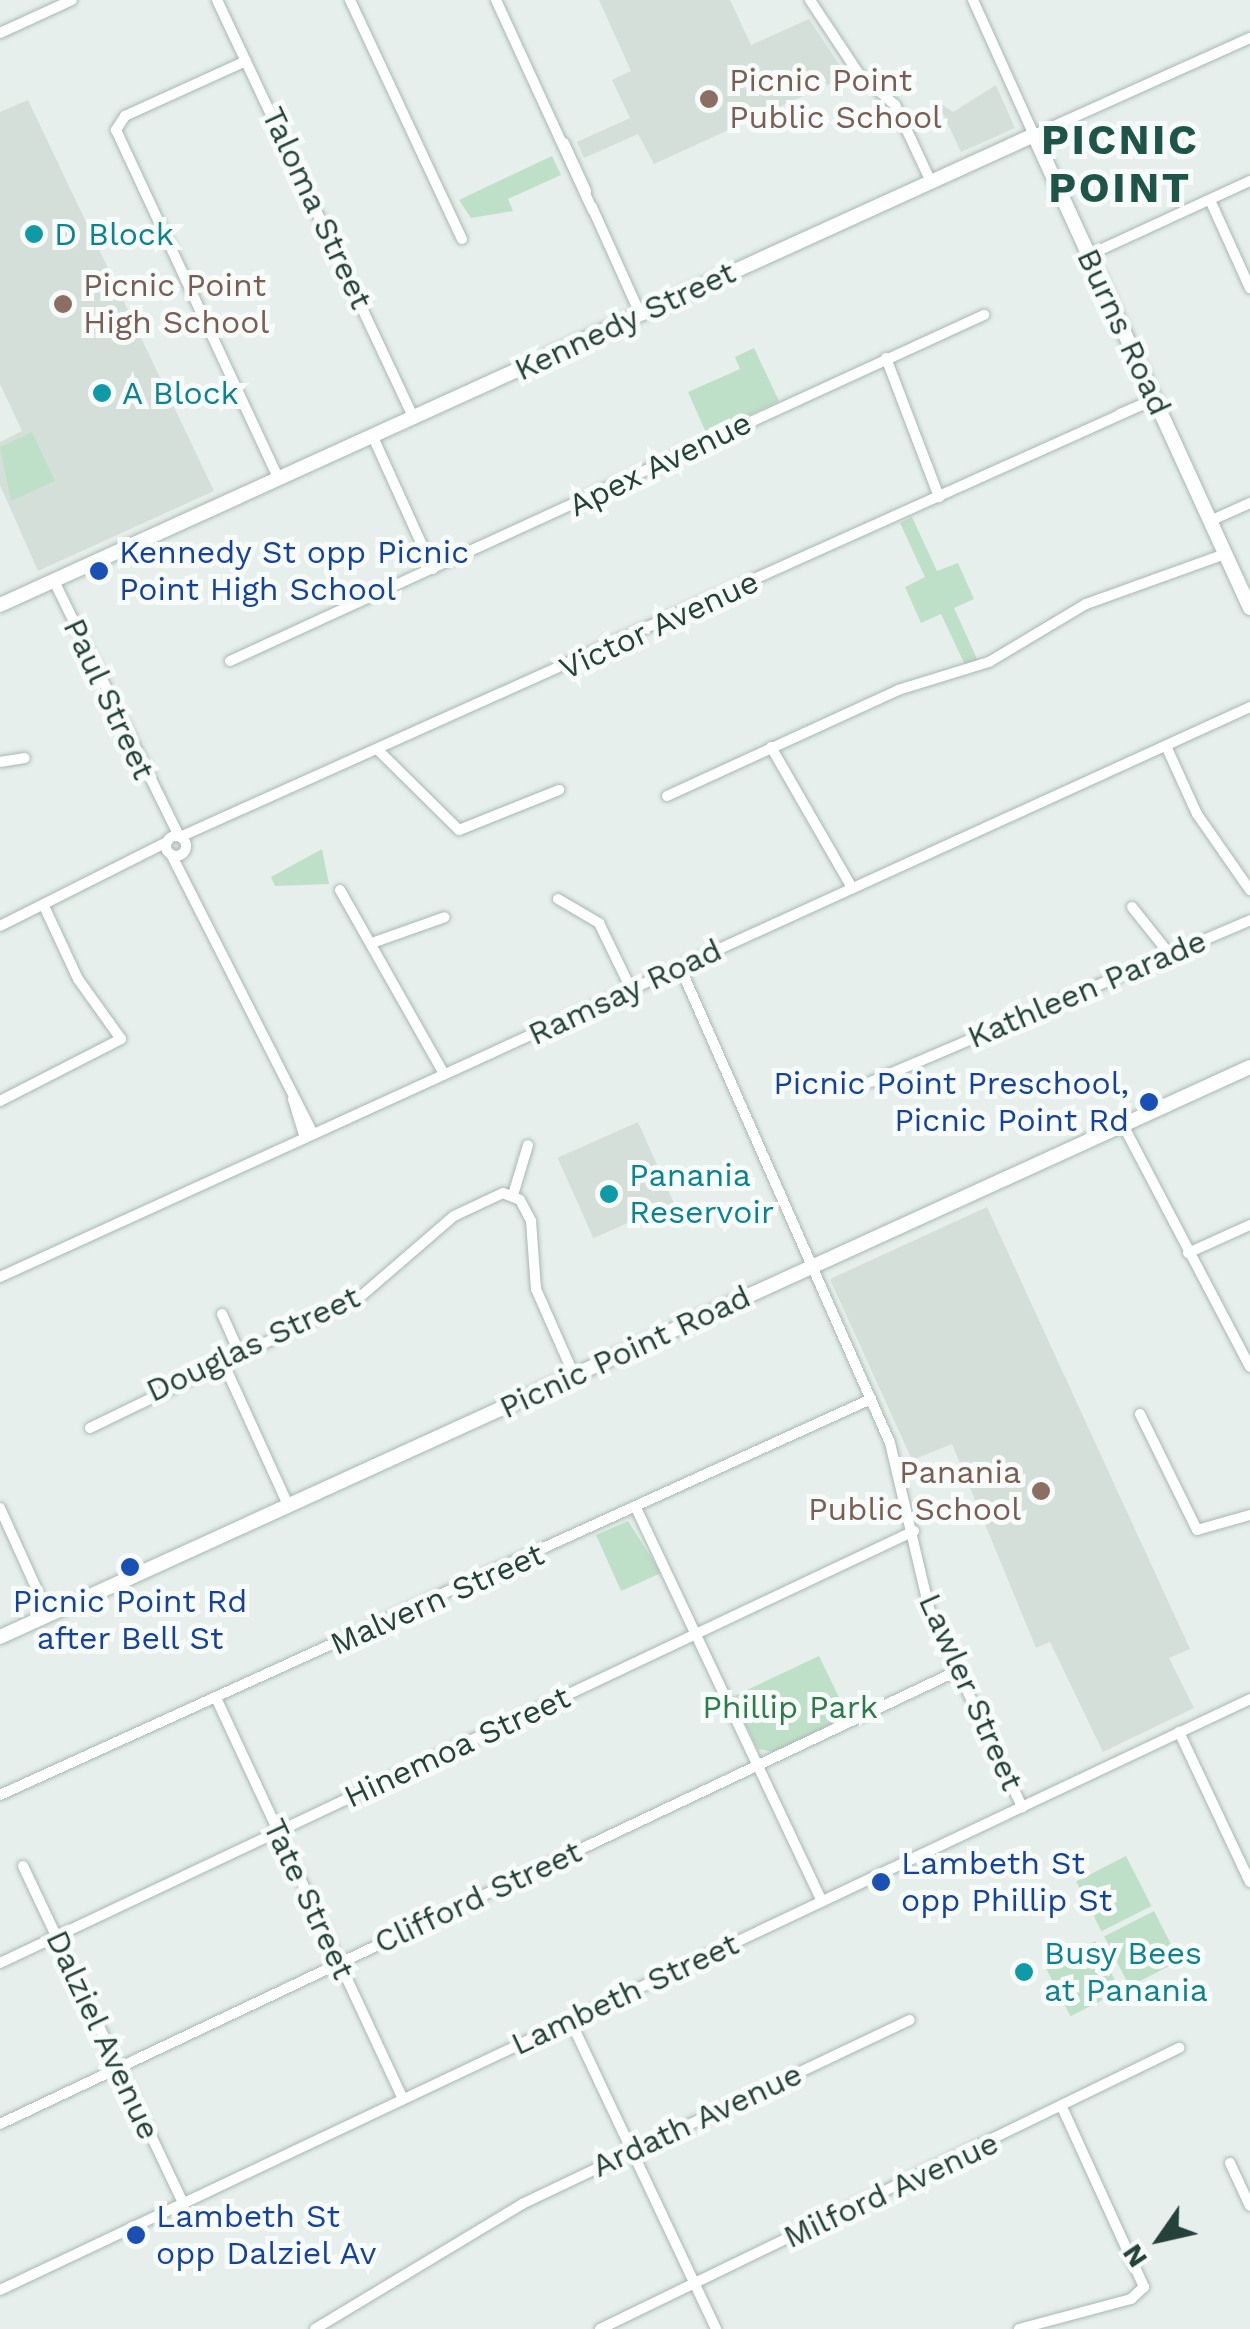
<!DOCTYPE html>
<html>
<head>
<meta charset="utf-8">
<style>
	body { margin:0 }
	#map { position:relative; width:1250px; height:2329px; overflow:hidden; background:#e6efeb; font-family:"Work Sans",sans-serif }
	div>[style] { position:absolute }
	.built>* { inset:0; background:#d4dfda; transform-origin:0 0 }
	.green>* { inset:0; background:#bfe0c8; transform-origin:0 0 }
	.roads { filter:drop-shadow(0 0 2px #a8b8b2) drop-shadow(0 0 2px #a8b8b2) }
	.street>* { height:10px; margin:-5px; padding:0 5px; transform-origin:5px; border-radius:5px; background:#fff }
	.street>.ring { margin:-5px; padding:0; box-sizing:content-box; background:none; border:10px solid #fff; border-radius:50% }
	.secondary>* { height:14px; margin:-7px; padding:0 7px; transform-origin:7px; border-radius:7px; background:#fff }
	.dots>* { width:28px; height:28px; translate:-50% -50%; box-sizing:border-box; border:5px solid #f7fbf9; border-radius:50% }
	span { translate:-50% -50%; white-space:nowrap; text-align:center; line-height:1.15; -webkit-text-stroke:10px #f7fbf9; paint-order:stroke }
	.education-label { font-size:32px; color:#785e54 }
	.left { translate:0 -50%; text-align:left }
	.right { translate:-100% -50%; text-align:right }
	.street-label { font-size:32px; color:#24423a }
	.culture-label { font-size:32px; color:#0d838f }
	.transit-label { font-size:32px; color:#164399 }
	.park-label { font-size:32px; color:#2d7a4b }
	.district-label { font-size:42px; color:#1f5548; font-weight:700; letter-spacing:2.5px }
	.north { position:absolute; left:1110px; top:2189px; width:100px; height:100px; -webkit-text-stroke:8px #f7fbf9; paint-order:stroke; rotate:236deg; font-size:28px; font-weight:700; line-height:40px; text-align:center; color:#24423a }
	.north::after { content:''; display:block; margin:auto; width:35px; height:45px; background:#24423a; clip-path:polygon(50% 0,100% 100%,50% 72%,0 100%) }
</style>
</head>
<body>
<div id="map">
	<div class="built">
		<div style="clip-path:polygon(599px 0,730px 0,751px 45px,809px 19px,847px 76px,654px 164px,638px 134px,584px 158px,577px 142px,630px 118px,612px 80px,631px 71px)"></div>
		<div style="clip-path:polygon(996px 85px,1015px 128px,961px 152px,937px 101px,953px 112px)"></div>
		<div style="clip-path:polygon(28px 100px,214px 491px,38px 571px,0 485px,0 442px,22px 431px,0 384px,0 112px)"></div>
		<div style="left:638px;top:1122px;width:88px;height:88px;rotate:66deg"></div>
		<div style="clip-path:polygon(987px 1207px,1190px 1649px,1169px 1658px,1194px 1708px,1103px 1752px,1050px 1642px,1036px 1648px,952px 1444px,912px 1460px,830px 1279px)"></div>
	</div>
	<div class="green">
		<div style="clip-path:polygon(552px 156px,561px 175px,508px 199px,513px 211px,471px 218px,459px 200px)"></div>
		<div style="clip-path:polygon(754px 348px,779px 401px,707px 435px,688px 392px,740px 369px,735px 357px)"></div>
		<div style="clip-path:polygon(32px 432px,55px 481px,11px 501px,0 447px)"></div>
		<div style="clip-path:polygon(912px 517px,937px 571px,958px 563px,974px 599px,954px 608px,978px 661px,966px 667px,941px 614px,921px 623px,905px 587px,925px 577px,900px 523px)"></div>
		<div style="clip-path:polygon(322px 849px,329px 884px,275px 886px,271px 877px)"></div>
		<div style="clip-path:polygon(628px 1521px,661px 1573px,621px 1591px,596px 1535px)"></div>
		<div style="clip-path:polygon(819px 1656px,848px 1716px,774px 1752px,758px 1749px,732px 1697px)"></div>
		<div style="left:1126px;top:1856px;width:56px;height:56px;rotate:63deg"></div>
		<div style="left:1154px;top:1911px;width:56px;height:56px;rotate:63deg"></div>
		<div style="left:1095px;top:1941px;width:56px;height:56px;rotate:63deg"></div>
	</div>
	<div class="roads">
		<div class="street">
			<div style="left:217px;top:0;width:462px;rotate:64.8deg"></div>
			<div style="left:350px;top:0;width:264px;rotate:64.9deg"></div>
			<div style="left:496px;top:0;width:232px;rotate:65.3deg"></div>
			<div style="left:810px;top:0;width:89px;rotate:56.5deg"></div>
			<div style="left:859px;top:74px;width:48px;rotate:40.7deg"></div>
			<div style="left:895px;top:105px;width:85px;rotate:64.9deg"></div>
			<div style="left:973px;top:0;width:148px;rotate:65.7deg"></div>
			<div style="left:1034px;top:135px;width:237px;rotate:-24.2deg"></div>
			<div style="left:0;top:33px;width:79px;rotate:-24.6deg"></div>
			<div style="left:246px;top:61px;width:133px;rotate:155.6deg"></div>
			<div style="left:125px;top:116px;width:17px;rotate:123deg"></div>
			<div style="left:116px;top:130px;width:385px;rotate:65deg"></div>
			<div style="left:564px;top:143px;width:53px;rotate:65.4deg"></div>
			<div style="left:1210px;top:200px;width:97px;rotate:65.6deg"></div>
			<div style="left:592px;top:207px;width:117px;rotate:65.8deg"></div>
			<div style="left:1089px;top:255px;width:177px;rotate:-24.7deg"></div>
			<div style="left:886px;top:358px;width:149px;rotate:69.1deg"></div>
			<div style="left:1120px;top:414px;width:38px;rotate:-23deg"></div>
			<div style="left:373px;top:437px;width:145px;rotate:65.6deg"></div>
			<div style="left:1210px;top:521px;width:44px;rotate:-24.2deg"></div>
			<div style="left:54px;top:581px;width:284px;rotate:63.9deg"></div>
			<div style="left:230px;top:661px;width:830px;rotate:-24.65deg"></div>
			<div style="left:1166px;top:746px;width:75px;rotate:65.5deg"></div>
			<div style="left:1197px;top:814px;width:93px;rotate:55.1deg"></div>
			<div style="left:771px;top:747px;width:163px;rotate:60.1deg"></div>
			<div style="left:380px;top:752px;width:111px;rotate:44.6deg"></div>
			<div style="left:459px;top:830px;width:108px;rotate:-21.8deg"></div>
			<div style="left:0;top:762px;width:25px;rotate:-9deg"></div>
			<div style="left:667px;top:796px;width:254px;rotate:-24.6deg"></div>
			<div style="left:898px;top:690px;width:95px;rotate:-17.1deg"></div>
			<div style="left:989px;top:662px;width:113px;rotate:-30.9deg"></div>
			<div style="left:1086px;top:604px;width:148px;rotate:-19.8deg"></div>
			<div class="ring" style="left:166px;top:836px;width:10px;height:10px"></div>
			<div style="left:180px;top:837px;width:1069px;rotate:-24.19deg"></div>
			<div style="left:171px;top:854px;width:314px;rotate:63.1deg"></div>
			<div style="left:340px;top:890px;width:211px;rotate:60.5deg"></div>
			<div style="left:558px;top:899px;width:48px;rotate:30.3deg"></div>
			<div style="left:599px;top:923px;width:73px;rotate:64.1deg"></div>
			<div style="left:1132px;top:907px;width:63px;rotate:51.5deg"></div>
			<div style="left:0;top:926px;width:187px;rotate:-26.7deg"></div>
			<div style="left:372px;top:943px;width:77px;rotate:-19.6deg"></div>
			<div style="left:680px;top:967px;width:520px;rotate:66.19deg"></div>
			<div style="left:890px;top:1443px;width:174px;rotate:76.7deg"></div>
			<div style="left:930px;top:1612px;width:216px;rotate:64.7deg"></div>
			<div style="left:871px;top:1082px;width:412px;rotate:-23.1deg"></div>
			<div style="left:293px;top:1099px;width:41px;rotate:72.9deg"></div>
			<div style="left:0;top:1101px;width:136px;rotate:-27.1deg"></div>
			<div style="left:121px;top:1039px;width:74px;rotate:-125.6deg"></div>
			<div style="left:78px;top:979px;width:81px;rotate:-115deg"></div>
			<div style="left:1123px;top:1125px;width:273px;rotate:62.3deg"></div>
			<div style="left:513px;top:1195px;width:52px;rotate:-73.3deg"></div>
			<div style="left:1188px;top:1253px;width:68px;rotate:-24.3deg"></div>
			<div style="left:0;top:1277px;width:1374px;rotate:-24.51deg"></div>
			<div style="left:222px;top:1314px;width:42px;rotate:65.9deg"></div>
			<div style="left:222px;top:1360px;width:159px;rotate:65.5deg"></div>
			<div style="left:1140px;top:1414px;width:129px;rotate:63.8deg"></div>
			<div style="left:1197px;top:1530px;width:55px;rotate:-15.8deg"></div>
			<div style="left:90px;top:1428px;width:300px;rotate:-25.9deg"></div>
			<div style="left:360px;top:1297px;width:124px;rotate:-40.8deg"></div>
			<div style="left:454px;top:1216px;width:54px;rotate:-25.1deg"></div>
			<div style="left:503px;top:1193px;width:18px;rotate:22deg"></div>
			<div style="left:520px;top:1200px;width:24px;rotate:62deg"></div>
			<div style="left:531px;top:1221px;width:68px;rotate:85.8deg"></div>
			<div style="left:536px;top:1289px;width:94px;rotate:66.2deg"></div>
			<div style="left:0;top:1508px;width:116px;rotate:65.6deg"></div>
			<div style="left:636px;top:1508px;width:435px;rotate:64.7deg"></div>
			<div style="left:216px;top:1698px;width:442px;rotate:65deg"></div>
			<div style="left:1179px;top:1732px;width:166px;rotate:64.7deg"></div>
			<div style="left:0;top:1795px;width:957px;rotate:-24.45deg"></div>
			<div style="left:23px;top:1866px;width:373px;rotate:64.6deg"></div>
			<div style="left:0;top:1963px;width:1011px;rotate:-25.3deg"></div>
			<div style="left:570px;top:2020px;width:342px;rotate:64.7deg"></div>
			<div style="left:0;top:2124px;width:1059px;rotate:-25.33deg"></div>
			<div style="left:1230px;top:2163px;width:47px;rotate:65.1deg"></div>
			<div style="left:0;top:2290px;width:1383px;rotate:-25.3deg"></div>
			<div style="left:315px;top:2329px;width:242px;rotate:-31.1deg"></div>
			<div style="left:522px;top:2204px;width:429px;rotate:-25.4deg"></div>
			<div style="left:600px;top:2329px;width:644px;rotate:-25.89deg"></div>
			<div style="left:1019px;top:2329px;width:116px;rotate:-15deg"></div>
			<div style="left:1131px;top:2299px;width:18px;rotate:-43deg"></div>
			<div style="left:1144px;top:2287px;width:198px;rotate:-114.5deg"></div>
		</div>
		<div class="secondary">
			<div style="left:0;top:605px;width:1136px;rotate:-24.44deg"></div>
			<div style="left:1034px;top:135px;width:520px;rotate:65.46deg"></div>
			<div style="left:0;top:1637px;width:1374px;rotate:-24.51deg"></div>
		</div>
	</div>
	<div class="dots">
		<div style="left:709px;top:99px;background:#8d6e63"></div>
		<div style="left:34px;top:234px;background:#0f9aa8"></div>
		<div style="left:63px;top:304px;background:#8d6e63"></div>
		<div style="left:102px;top:393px;background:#0f9aa8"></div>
		<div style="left:99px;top:571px;background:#1a4fb4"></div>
		<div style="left:1149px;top:1102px;background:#1a4fb4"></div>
		<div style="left:609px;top:1194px;background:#0f9aa8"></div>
		<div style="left:1041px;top:1491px;background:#8d6e63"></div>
		<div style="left:130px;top:1567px;background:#1a4fb4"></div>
		<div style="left:881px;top:1882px;background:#1a4fb4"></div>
		<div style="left:1024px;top:1972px;background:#0f9aa8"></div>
		<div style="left:136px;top:2235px;background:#1a4fb4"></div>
	</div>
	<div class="education-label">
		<span class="left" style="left:729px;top:99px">Picnic Point<br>Public School</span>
		<span class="left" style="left:83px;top:304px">Picnic Point<br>High School</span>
		<span class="right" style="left:1021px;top:1491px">Panania<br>Public School</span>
	</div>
	<div class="street-label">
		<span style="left:317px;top:208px;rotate:65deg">Taloma Street</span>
		<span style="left:625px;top:321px;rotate:-25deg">Kennedy Street</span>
		<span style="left:1124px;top:332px;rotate:65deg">Burns Road</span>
		<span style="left:660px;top:464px;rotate:-26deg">Apex Avenue</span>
		<span style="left:659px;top:625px;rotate:-25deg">Victor Avenue</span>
		<span style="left:109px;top:699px;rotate:65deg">Paul Street</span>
		<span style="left:1087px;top:989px;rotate:-23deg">Kathleen Parade</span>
		<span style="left:625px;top:992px;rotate:-25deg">Ramsay Road</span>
		<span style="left:253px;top:1344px;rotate:-25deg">Douglas Street</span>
		<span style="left:625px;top:1352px;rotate:-25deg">Picnic Point Road</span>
		<span style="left:437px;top:1599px;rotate:-24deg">Malvern Street</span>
		<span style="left:971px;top:1692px;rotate:66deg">Lawler Street</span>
		<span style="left:457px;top:1747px;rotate:-25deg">Hinemoa Street</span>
		<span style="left:478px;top:1897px;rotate:-25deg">Clifford Street</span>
		<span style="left:309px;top:1899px;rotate:65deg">Tate Street</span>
		<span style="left:625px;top:1994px;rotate:-25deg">Lambeth Street</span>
		<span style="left:103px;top:2035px;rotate:65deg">Dalziel Avenue</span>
		<span style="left:697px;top:2120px;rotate:-25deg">Ardath Avenue</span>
		<span style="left:891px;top:2190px;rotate:-25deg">Milford Avenue</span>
	</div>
	<div class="culture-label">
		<span class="left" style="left:54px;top:234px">D Block</span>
		<span class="left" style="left:122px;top:393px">A Block</span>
		<span class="left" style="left:629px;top:1194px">Panania<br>Reservoir</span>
		<span class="left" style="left:1044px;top:1972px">Busy Bees<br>at Panania</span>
	</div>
	<div class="transit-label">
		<span class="left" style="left:119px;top:571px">Kennedy St opp Picnic<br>Point High School</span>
		<span class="right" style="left:1129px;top:1102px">Picnic Point Preschool,<br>Picnic Point Rd</span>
		<span style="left:130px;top:1620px">Picnic Point Rd<br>after Bell St</span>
		<span class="left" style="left:901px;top:1882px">Lambeth St<br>opp Phillip St</span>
		<span class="left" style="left:156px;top:2235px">Lambeth St<br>opp Dalziel Av</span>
	</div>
	<div class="park-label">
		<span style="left:790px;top:1707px">Phillip Park</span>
	</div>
	<div class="district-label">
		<span style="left:1120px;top:164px">PICNIC<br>POINT</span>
	</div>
	<div class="north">N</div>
</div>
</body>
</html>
